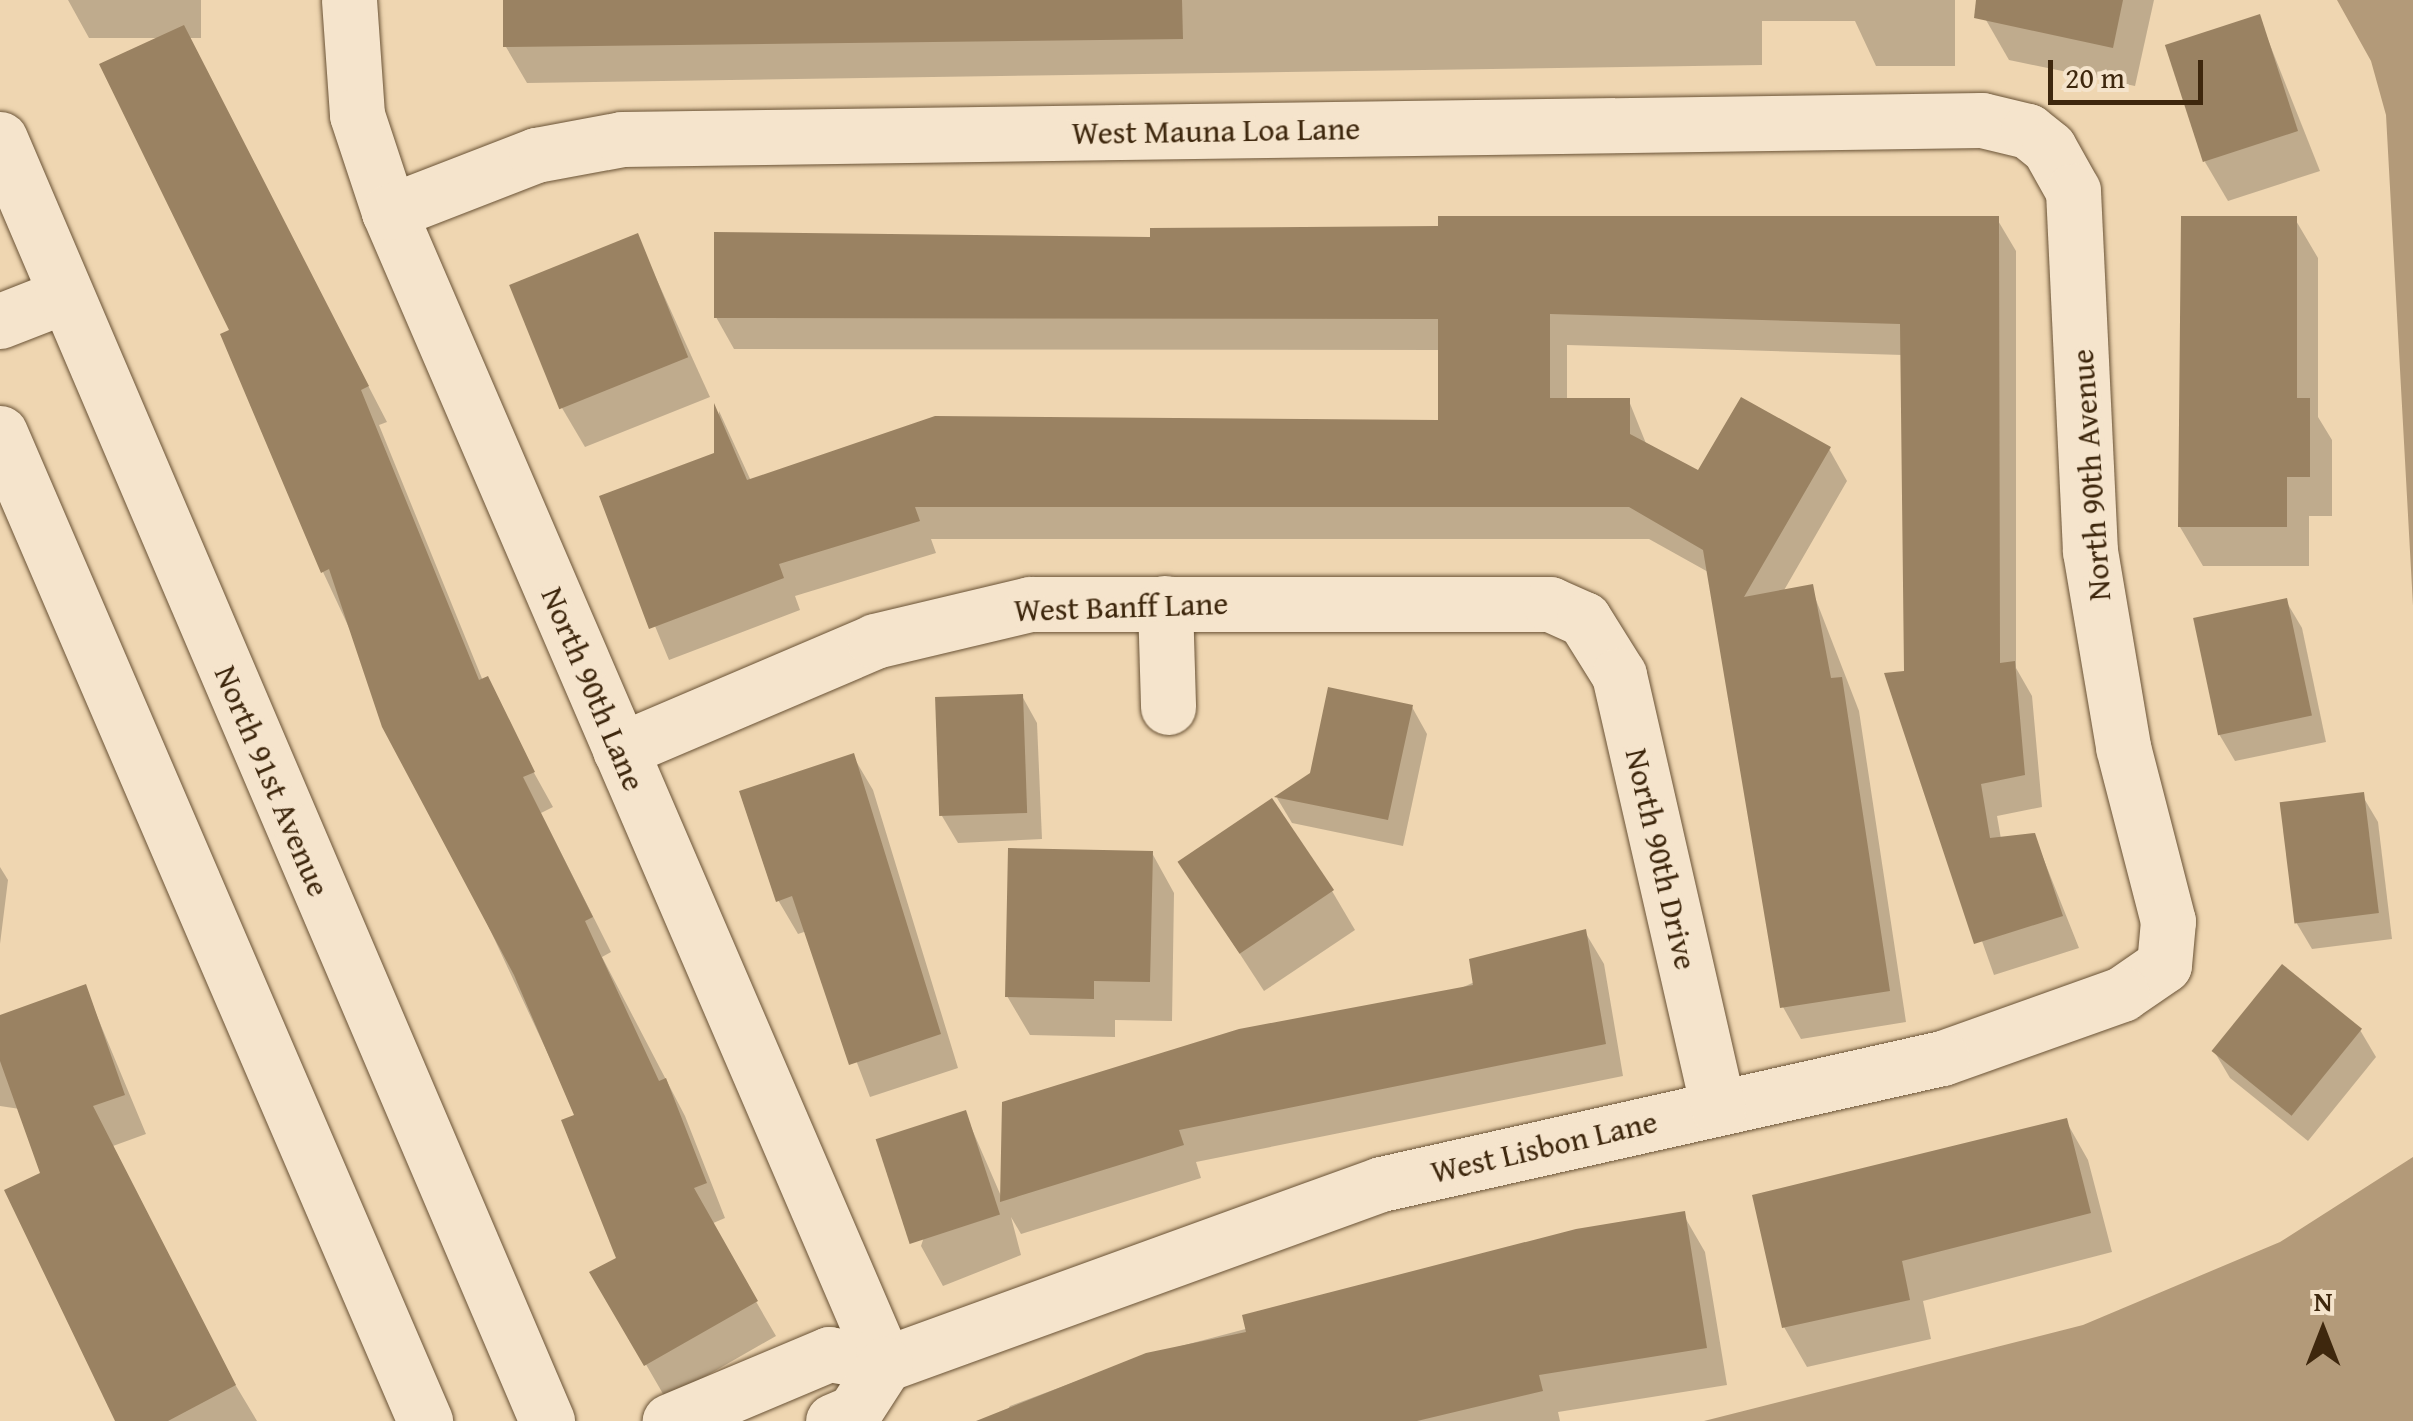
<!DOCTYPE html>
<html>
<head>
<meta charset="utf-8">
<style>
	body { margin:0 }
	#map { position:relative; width:2413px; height:1421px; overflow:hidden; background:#efd6b1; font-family:"Gentium Book Plus",serif }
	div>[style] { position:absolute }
	.water>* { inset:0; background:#b39a79 }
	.shadow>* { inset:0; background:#0003 }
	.building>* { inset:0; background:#9a8262; transform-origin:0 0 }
	.roads { filter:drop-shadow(0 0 2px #6a5336) drop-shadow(0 0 2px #6a5336) }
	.minor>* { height:55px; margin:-27.5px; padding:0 27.5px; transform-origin:27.5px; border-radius:27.5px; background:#f5e4cc }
	.secondary>* { height:55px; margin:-27.5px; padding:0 27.5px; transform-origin:27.5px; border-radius:27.5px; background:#f5e4cc }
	span { translate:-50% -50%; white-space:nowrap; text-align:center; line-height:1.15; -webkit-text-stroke:9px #f5e4cc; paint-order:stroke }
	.street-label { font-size:32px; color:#3e270d }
	.north { position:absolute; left:2273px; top:1281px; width:100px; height:100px; -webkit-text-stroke:8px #f5e4cc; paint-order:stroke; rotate:0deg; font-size:28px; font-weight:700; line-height:40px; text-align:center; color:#3e270d }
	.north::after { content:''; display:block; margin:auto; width:35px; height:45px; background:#3e270d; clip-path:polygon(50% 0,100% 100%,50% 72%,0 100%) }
	.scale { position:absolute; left:2048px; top:60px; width:155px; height:45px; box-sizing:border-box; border:5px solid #3e270d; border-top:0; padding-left:12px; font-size:30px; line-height:35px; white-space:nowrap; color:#3e270d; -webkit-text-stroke:8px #f5e4cc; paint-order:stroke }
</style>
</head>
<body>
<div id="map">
	<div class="water">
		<div style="clip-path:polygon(2337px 0,2413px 0,2413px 606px,2386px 115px,2371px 61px)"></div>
		<div style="clip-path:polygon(2413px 1157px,2413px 1421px,1704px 1421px,2083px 1325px,2280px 1242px)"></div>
	</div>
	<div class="shadow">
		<div style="clip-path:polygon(68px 0,201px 0,201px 38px,188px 38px,387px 422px,379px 425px,483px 681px,553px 807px,541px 813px,611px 952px,602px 957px,685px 1116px,725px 1218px,711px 1224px,776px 1336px,666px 1399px,593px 1273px,619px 1259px,577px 1116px,323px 572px,233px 331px,162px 38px,89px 38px)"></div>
		<div style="clip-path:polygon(506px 0,1955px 0,1955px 66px,1876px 66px,1855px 21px,1762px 21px,1762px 65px,527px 83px,506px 47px)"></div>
		<div style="clip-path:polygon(1991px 0,2154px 0,2135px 86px,2009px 60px,1986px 20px)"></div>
		<div style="clip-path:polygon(2259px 17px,2320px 171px,2228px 201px,2205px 162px)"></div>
		<div style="clip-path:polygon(1997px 219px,2016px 251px,2016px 668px,2032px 696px,2042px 807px,1997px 816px,2001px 839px,2034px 835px,2079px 948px,1994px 975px,1888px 675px,1907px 674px,1903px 355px,1567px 345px,1567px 401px,1629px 401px,1647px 446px,1699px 474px,1829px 449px,1847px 481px,1783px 592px,1811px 587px,1859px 711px,1906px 1022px,1801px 1039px,1783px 1007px,1710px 573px,1649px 539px,931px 539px,936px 553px,795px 596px,800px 610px,669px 660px,602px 498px,716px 455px,719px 411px,751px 481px,1440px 422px,1440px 350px,734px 349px,716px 317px,1153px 240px)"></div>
		<div style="clip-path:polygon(2295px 219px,2318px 258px,2318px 417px,2332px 440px,2332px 516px,2309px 516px,2309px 566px,2203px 566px,2180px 527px)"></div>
		<div style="clip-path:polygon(637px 236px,710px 397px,585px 447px,562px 408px)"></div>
		<div style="clip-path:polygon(2286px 601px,2302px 628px,2326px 742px,2235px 761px,2219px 734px)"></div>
		<div style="clip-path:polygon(1022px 696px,1037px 723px,1042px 839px,958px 843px,942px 816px)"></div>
		<div style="clip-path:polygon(1412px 707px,1427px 734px,1403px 846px,1292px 823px,1277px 798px)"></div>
		<div style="clip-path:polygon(853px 756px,873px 790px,958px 1068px,870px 1097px,807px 931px,798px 934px,778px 900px)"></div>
		<div style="clip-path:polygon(2362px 795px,2378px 822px,2392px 939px,2312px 949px,2296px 922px)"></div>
		<div style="clip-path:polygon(1152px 853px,1174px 893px,1172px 1021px,1115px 1020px,1115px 1037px,1030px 1035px,1007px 996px)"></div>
		<div style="clip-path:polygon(1180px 862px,1332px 891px,1355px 930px,1264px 991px)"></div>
		<div style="clip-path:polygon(0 867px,8px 880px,0 944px)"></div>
		<div style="clip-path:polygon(1585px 932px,1604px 964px,1623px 1076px,1196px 1162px,1201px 1178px,1021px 1234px,1011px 1217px,1021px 1255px,943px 1286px,921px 1246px,965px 1113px,1001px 1196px)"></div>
		<div style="clip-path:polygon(85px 987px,146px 1134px,113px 1146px,193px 1314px,257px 1421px,120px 1421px,20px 1109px,0 1106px,0 1018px)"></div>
		<div style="clip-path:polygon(2360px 1030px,2376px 1057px,2308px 1141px,2230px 1078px,2214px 1051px)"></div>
		<div style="clip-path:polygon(2066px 1121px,2088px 1160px,2112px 1252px,1923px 1301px,1931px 1339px,1807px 1367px,1784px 1327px)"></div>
		<div style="clip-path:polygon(1683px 1214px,1705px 1252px,1727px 1385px,1558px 1412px,1560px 1421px,999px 1421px,1010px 1406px,1147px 1355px)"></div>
	</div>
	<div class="building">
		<div style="clip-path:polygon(503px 0,1182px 0,1183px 39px,503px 47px)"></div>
		<div style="clip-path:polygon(1976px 0,2123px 0,2113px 48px,1974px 18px)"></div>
		<div style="left:2260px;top:14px;width:123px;height:100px;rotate:72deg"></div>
		<div style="clip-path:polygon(184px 25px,369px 386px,361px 390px,479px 680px,488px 676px,535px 772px,523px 777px,593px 917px,585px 921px,659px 1081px,666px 1078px,707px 1183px,694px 1188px,758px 1301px,644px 1366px,589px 1272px,616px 1258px,561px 1120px,574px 1115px,514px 975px,382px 727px,329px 569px,321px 573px,220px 334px,229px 330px,99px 64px)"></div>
		<div style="clip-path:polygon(1438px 216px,1999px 216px,2000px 663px,2015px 661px,2025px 775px,1981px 784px,1990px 838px,2035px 833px,2063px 916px,1974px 944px,1884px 673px,1904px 671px,1900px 324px,1550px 314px,1550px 398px,1630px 398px,1630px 434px,1698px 470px,1741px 397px,1831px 447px,1744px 597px,1813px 584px,1831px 678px,1842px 677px,1890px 991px,1780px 1008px,1703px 550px,1629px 507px,915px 507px,920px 521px,779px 564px,784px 578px,649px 629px,599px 496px,714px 453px,714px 403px,747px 480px,935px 416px,1438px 420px,1438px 319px,714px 318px,714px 232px,1150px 237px,1150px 228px,1438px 226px)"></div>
		<div style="clip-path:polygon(2181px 216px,2297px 216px,2297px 398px,2310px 398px,2310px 477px,2287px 477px,2287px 527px,2178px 527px)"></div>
		<div style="left:638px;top:233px;width:134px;height:139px;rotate:68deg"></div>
		<div style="left:2287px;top:598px;width:120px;height:96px;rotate:78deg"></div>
		<div style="clip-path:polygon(1328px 687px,1413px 705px,1388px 820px,1274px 797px,1310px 773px)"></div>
		<div style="left:1023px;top:694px;width:119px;height:88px;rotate:88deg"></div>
		<div style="clip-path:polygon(854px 753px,941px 1034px,849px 1065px,792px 896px,776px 902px,739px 791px)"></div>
		<div style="left:2364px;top:792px;width:122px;height:85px;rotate:83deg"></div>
		<div style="left:1272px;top:798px;width:111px;height:114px;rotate:56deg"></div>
		<div style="clip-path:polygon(1008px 848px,1153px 851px,1150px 982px,1094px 981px,1094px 999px,1005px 997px)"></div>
		<div style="clip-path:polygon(1586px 929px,1606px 1044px,1179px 1130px,1184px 1145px,1000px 1202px,1002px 1102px,1239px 1029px,1473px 985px,1469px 959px)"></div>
		<div style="left:2282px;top:964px;width:103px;height:112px;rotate:39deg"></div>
		<div style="clip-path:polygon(86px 984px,125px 1095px,93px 1106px,236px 1385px,168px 1421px,115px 1421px,4px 1190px,40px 1173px,0 1061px,0 1015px)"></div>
		<div style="left:966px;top:1110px;width:110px;height:95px;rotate:72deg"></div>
		<div style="clip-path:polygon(2067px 1118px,2091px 1213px,1902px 1261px,1910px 1300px,1782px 1328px,1752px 1195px)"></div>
		<div style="clip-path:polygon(1685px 1211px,1707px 1348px,1539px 1375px,1543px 1391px,1417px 1421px,976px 1421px,1146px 1353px,1246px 1332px,1242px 1315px,1576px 1229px)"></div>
	</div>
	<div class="roads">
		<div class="minor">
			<div style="left:349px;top:0;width:115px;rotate:86deg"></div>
			<div style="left:357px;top:115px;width:102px;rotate:71.7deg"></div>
			<div style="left:389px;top:212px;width:1254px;rotate:66.71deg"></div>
			<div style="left:389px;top:212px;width:158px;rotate:-21.2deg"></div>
			<div style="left:536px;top:155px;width:87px;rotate:-10.5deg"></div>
			<div style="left:622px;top:139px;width:1360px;rotate:-0.8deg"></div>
			<div style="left:1982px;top:120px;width:47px;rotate:13.4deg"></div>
			<div style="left:2028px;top:131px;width:27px;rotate:39deg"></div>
			<div style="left:2049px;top:148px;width:49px;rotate:60.8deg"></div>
			<div style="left:2073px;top:191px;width:360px;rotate:87.3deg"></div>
			<div style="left:2090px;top:551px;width:199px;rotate:80.4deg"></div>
			<div style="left:2123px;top:747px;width:180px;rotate:75.5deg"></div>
			<div style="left:2168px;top:921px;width:44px;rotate:95.2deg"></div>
			<div style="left:2164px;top:965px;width:51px;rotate:145.4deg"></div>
			<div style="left:2122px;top:994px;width:191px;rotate:160.4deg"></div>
			<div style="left:1942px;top:1058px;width:575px;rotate:167.34deg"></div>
			<div style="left:1381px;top:1184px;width:528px;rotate:160.05deg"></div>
			<div style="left:885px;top:1364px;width:57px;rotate:-169.9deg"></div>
			<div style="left:829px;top:1354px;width:173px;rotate:157.2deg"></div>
			<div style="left:0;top:321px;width:69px;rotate:-21.3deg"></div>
			<div style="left:1165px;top:603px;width:104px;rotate:88.3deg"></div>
			<div style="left:620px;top:750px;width:277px;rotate:-23.1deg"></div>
			<div style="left:875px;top:641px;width:159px;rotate:-13.4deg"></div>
			<div style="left:1030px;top:604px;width:520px"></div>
			<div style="left:1550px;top:604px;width:37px;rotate:24deg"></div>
			<div style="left:1584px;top:619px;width:66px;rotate:58deg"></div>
			<div style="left:1619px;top:675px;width:444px;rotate:77.1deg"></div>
			<div style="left:833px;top:1421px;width:23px;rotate:-23deg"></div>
			<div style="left:854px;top:1412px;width:57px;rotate:-57.1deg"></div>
		</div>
		<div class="secondary">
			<div style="left:0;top:139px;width:1394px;rotate:66.89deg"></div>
			<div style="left:0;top:433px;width:1076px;rotate:66.72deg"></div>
		</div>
	</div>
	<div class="street-label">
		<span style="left:1216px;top:131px;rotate:-1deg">West Mauna Loa Lane</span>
		<span style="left:2091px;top:475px;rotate:-94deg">North 90th Avenue</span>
		<span style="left:1121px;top:607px;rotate:-2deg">West Banff Lane</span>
		<span style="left:593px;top:689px;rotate:67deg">North 90th Lane</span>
		<span style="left:272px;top:781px;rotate:67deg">North 91st Avenue</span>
		<span style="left:1661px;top:859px;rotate:77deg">North 90th Drive</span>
		<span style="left:1544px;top:1147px;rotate:-13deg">West Lisbon Lane</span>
	</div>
	<div class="north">N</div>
	<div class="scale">20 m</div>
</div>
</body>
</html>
